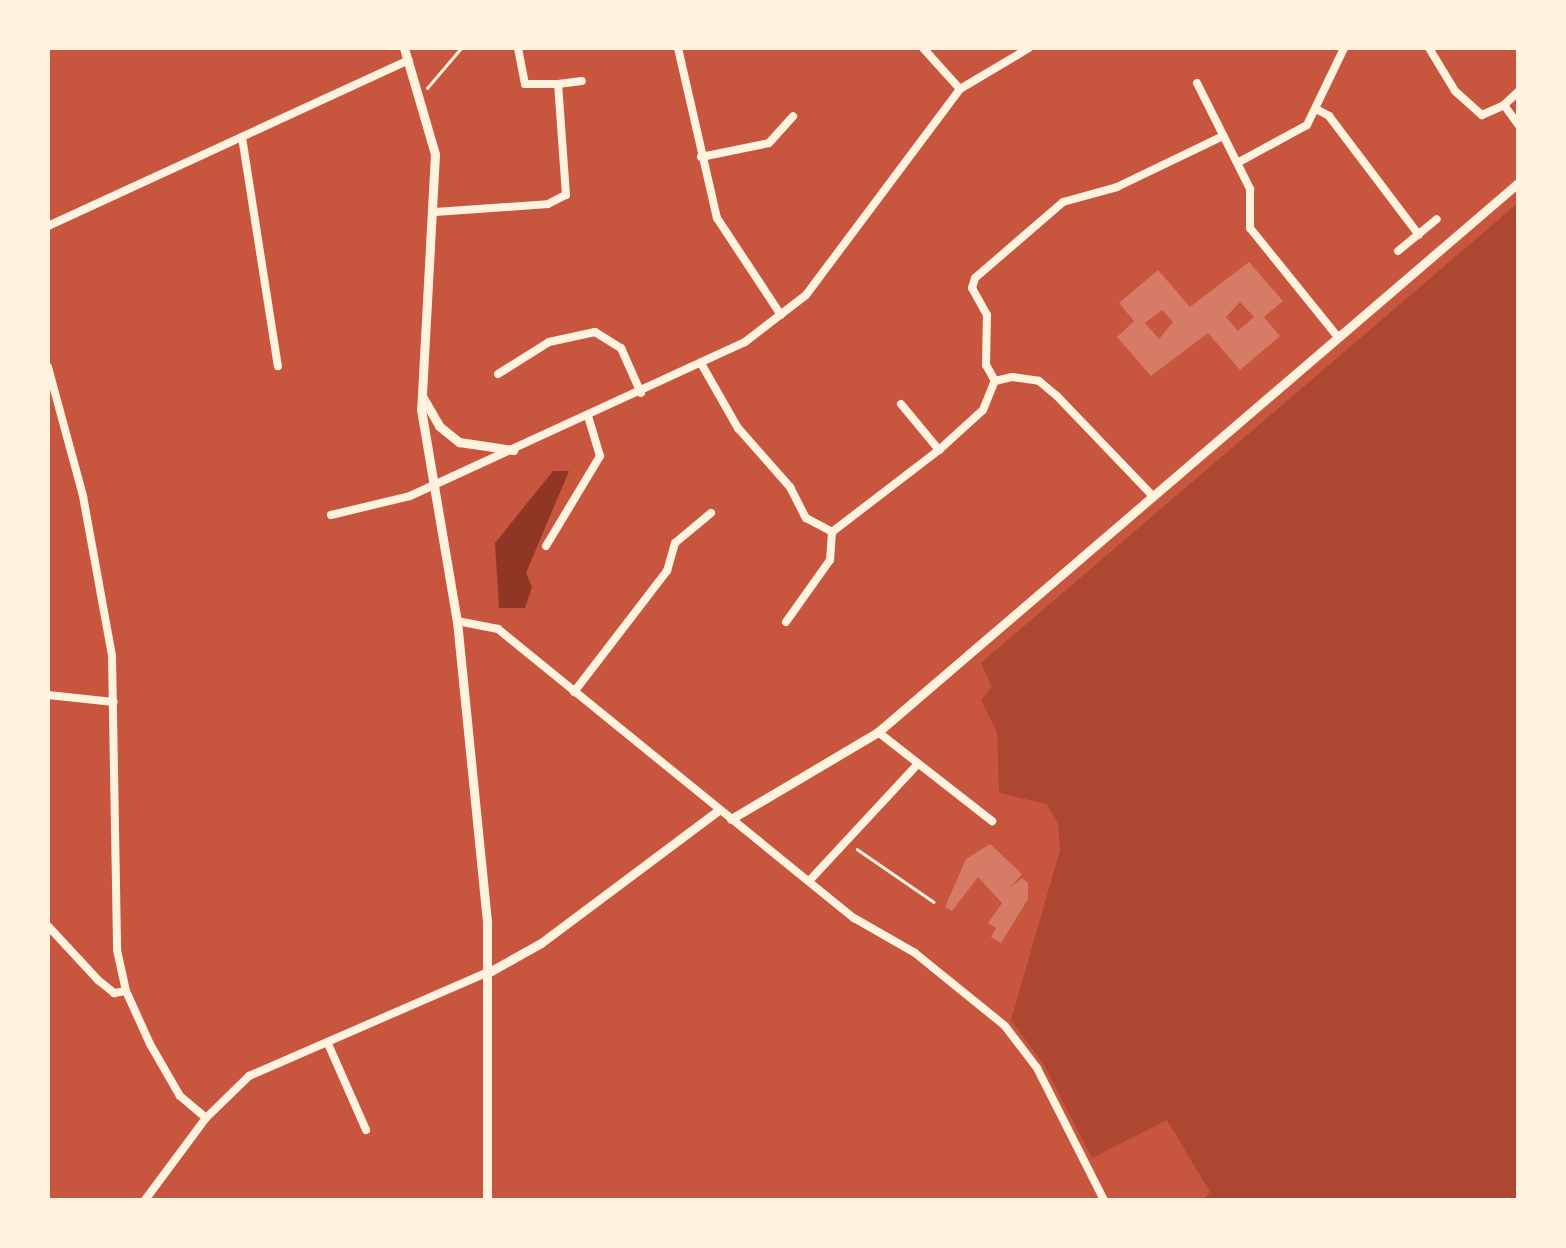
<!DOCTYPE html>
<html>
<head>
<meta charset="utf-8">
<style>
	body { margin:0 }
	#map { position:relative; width:1566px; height:1248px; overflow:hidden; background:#c8553d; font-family:"Roboto Serif",serif }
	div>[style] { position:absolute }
	.green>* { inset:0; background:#ae4732 }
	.water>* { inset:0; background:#8f3625 }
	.building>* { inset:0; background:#d67c66 }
	.path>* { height:2.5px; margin:-1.25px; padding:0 1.25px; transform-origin:1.25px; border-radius:1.25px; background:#fff3e0 }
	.minor>* { height:8px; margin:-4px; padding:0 4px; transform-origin:4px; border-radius:4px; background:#fff3e0 }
	.tertiary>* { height:9px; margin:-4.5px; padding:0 4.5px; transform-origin:4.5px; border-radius:4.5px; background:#fff3e0 }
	span { translate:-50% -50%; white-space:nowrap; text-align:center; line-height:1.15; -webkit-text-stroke:10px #fff3e0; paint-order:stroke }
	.frame { position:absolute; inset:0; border:50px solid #fff3e0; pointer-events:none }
</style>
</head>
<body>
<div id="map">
	<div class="green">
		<div style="clip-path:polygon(1518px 203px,1518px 1200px,1203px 1200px,1210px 1192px,1167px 1120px,1092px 1158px,1044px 1065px,1011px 1020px,1060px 850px,1058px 824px,1047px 804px,999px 793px,997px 732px,981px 700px,992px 687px,981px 663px)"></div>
	</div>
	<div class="water">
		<div style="clip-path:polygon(553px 471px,569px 471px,526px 573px,532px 587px,525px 608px,499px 608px,495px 543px)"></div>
	</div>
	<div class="building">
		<div style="clip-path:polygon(evenodd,1249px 262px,1283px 301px,1264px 317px,1280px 336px,1240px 370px,1208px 333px,1151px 376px,1117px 337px,1134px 321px,1119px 303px,1158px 270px,1190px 307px,1249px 262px,1240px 302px,1254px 317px,1238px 331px,1226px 317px,1240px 302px,1249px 262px,1162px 310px,1173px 322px,1159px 339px,1145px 323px,1162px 310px)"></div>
		<div style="clip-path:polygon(990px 844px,1022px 874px,1010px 888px,1022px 878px,1028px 883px,1028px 899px,1001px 943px,991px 937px,996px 928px,988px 923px,1002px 903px,978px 877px,952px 911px,945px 907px,966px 859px)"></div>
	</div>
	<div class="path">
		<div style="left:427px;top:88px;width:52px;rotate:-49.6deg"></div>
		<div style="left:857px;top:849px;width:93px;rotate:34.5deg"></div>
	</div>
	<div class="minor">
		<div style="left:678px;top:48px;width:174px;rotate:77.1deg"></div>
		<div style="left:717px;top:218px;width:116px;rotate:56.6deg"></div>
		<div style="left:923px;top:48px;width:55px;rotate:47.9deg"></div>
		<div style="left:1429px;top:48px;width:50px;rotate:58.8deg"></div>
		<div style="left:1455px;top:91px;width:36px;rotate:42deg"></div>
		<div style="left:1482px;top:115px;width:24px;rotate:-24deg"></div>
		<div style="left:1504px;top:105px;width:24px;rotate:54deg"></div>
		<div style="left:1197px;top:83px;width:119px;rotate:63.4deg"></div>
		<div style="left:1250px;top:189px;width:39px;rotate:90deg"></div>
		<div style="left:1250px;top:228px;width:139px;rotate:51.1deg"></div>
		<div style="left:558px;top:84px;width:24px;rotate:-7deg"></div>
		<div style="left:1504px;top:105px;width:19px;rotate:-43deg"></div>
		<div style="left:1316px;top:109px;width:15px;rotate:28deg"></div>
		<div style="left:1329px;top:116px;width:149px;rotate:52.9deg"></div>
		<div style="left:242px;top:137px;width:232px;rotate:81.1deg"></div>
		<div style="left:701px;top:157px;width:69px;rotate:-11.6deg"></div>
		<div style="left:769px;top:143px;width:36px;rotate:-48deg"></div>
		<div style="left:1239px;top:162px;width:77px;rotate:-28.6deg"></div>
		<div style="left:1307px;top:125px;width:85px;rotate:-64.3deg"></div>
		<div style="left:435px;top:212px;width:113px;rotate:-4deg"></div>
		<div style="left:548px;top:204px;width:20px;rotate:-27deg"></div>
		<div style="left:566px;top:195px;width:111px;rotate:-94.1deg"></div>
		<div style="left:558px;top:84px;width:33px;rotate:180deg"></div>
		<div style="left:525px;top:84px;width:37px;rotate:-101deg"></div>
		<div style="left:48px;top:226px;width:397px;rotate:-24.7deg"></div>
		<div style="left:1398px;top:251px;width:50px;rotate:-39.4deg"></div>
		<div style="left:702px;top:365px;width:73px;rotate:60.3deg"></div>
		<div style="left:738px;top:428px;width:79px;rotate:48.6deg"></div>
		<div style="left:790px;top:487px;width:35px;rotate:63deg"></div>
		<div style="left:806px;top:518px;width:30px;rotate:28deg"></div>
		<div style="left:832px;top:532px;width:28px;rotate:94deg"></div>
		<div style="left:830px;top:560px;width:76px;rotate:125.4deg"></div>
		<div style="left:48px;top:367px;width:134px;rotate:74.8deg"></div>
		<div style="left:83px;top:496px;width:163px;rotate:79.7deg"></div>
		<div style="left:112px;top:656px;width:294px;rotate:89deg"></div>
		<div style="left:117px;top:950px;width:42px;rotate:77.6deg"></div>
		<div style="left:126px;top:991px;width:58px;rotate:65.6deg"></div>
		<div style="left:150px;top:1044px;width:60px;rotate:60deg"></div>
		<div style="left:180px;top:1096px;width:34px;rotate:40deg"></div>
		<div style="left:498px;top:374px;width:60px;rotate:-32.1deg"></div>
		<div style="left:549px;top:342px;width:47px;rotate:-12.3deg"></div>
		<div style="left:595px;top:332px;width:31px;rotate:32deg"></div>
		<div style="left:621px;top:348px;width:49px;rotate:66deg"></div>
		<div style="left:995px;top:381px;width:18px;rotate:-119deg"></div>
		<div style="left:986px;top:365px;width:50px;rotate:-88.9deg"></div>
		<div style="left:987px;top:315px;width:31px;rotate:-119deg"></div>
		<div style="left:972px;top:288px;width:10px;rotate:-73deg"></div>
		<div style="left:975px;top:278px;width:116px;rotate:-40.8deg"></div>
		<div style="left:1063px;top:202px;width:56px;rotate:-15.5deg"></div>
		<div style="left:1117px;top:187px;width:118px;rotate:-25.7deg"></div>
		<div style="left:901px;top:404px;width:60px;rotate:50.4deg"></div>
		<div style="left:331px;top:515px;width:81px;rotate:-13.5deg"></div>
		<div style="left:410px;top:496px;width:369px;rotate:-24.7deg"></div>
		<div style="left:745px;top:342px;width:77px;rotate:-37.6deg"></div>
		<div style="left:806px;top:295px;width:257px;rotate:-53.2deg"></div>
		<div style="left:960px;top:89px;width:80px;rotate:-30.7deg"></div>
		<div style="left:832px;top:532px;width:135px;rotate:-37.5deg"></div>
		<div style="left:939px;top:450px;width:59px;rotate:-42.3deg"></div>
		<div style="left:983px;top:410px;width:31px;rotate:-68deg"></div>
		<div style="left:995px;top:381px;width:17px;rotate:-13deg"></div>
		<div style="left:1012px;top:377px;width:27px;rotate:8deg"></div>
		<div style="left:1039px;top:381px;width:23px;rotate:40deg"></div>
		<div style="left:1057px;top:396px;width:136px;rotate:46.2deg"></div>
		<div style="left:546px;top:546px;width:105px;rotate:-59deg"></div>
		<div style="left:600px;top:456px;width:42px;rotate:-106.7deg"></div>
		<div style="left:457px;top:621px;width:42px;rotate:11deg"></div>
		<div style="left:498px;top:629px;width:459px;rotate:39.1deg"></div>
		<div style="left:854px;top:918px;width:70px;rotate:29.8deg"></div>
		<div style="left:915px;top:953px;width:116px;rotate:39deg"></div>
		<div style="left:1005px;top:1026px;width:53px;rotate:52.7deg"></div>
		<div style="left:1037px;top:1068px;width:148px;rotate:63.1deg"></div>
		<div style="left:574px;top:692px;width:153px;rotate:-52.5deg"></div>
		<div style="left:667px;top:571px;width:29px;rotate:-74deg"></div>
		<div style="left:675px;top:543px;width:47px;rotate:-39.8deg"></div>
		<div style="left:48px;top:695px;width:66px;rotate:6.1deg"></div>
		<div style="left:878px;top:732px;width:145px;rotate:38deg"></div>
		<div style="left:810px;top:880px;width:157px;rotate:-47.1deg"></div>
		<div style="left:48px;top:926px;width:74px;rotate:47.2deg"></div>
		<div style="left:98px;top:980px;width:21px;rotate:39deg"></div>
		<div style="left:114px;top:993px;width:12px;rotate:-9deg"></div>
		<div style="left:329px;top:1046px;width:92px;rotate:66.2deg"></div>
		<div style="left:145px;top:1200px;width:102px;rotate:-53.4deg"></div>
		<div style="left:206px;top:1118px;width:60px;rotate:-44.3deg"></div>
		<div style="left:249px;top:1076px;width:264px;rotate:-23.5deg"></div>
	</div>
	<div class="tertiary">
		<div style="left:404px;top:48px;width:110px;rotate:73.7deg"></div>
		<div style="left:435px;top:154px;width:255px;rotate:93.1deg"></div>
		<div style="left:421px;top:409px;width:215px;rotate:80.4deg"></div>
		<div style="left:457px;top:621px;width:301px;rotate:84.3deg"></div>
		<div style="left:487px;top:921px;width:279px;rotate:90deg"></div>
		<div style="left:422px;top:396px;width:34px;rotate:60deg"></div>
		<div style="left:439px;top:426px;width:26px;rotate:39deg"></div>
		<div style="left:459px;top:442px;width:55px;rotate:8.4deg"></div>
		<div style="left:731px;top:819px;width:171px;rotate:-30.6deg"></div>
		<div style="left:878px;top:732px;width:843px;rotate:-40.62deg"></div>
		<div style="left:491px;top:971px;width:57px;rotate:-29.2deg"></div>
		<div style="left:541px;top:943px;width:222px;rotate:-36.8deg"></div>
	</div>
	<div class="frame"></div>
</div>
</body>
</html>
